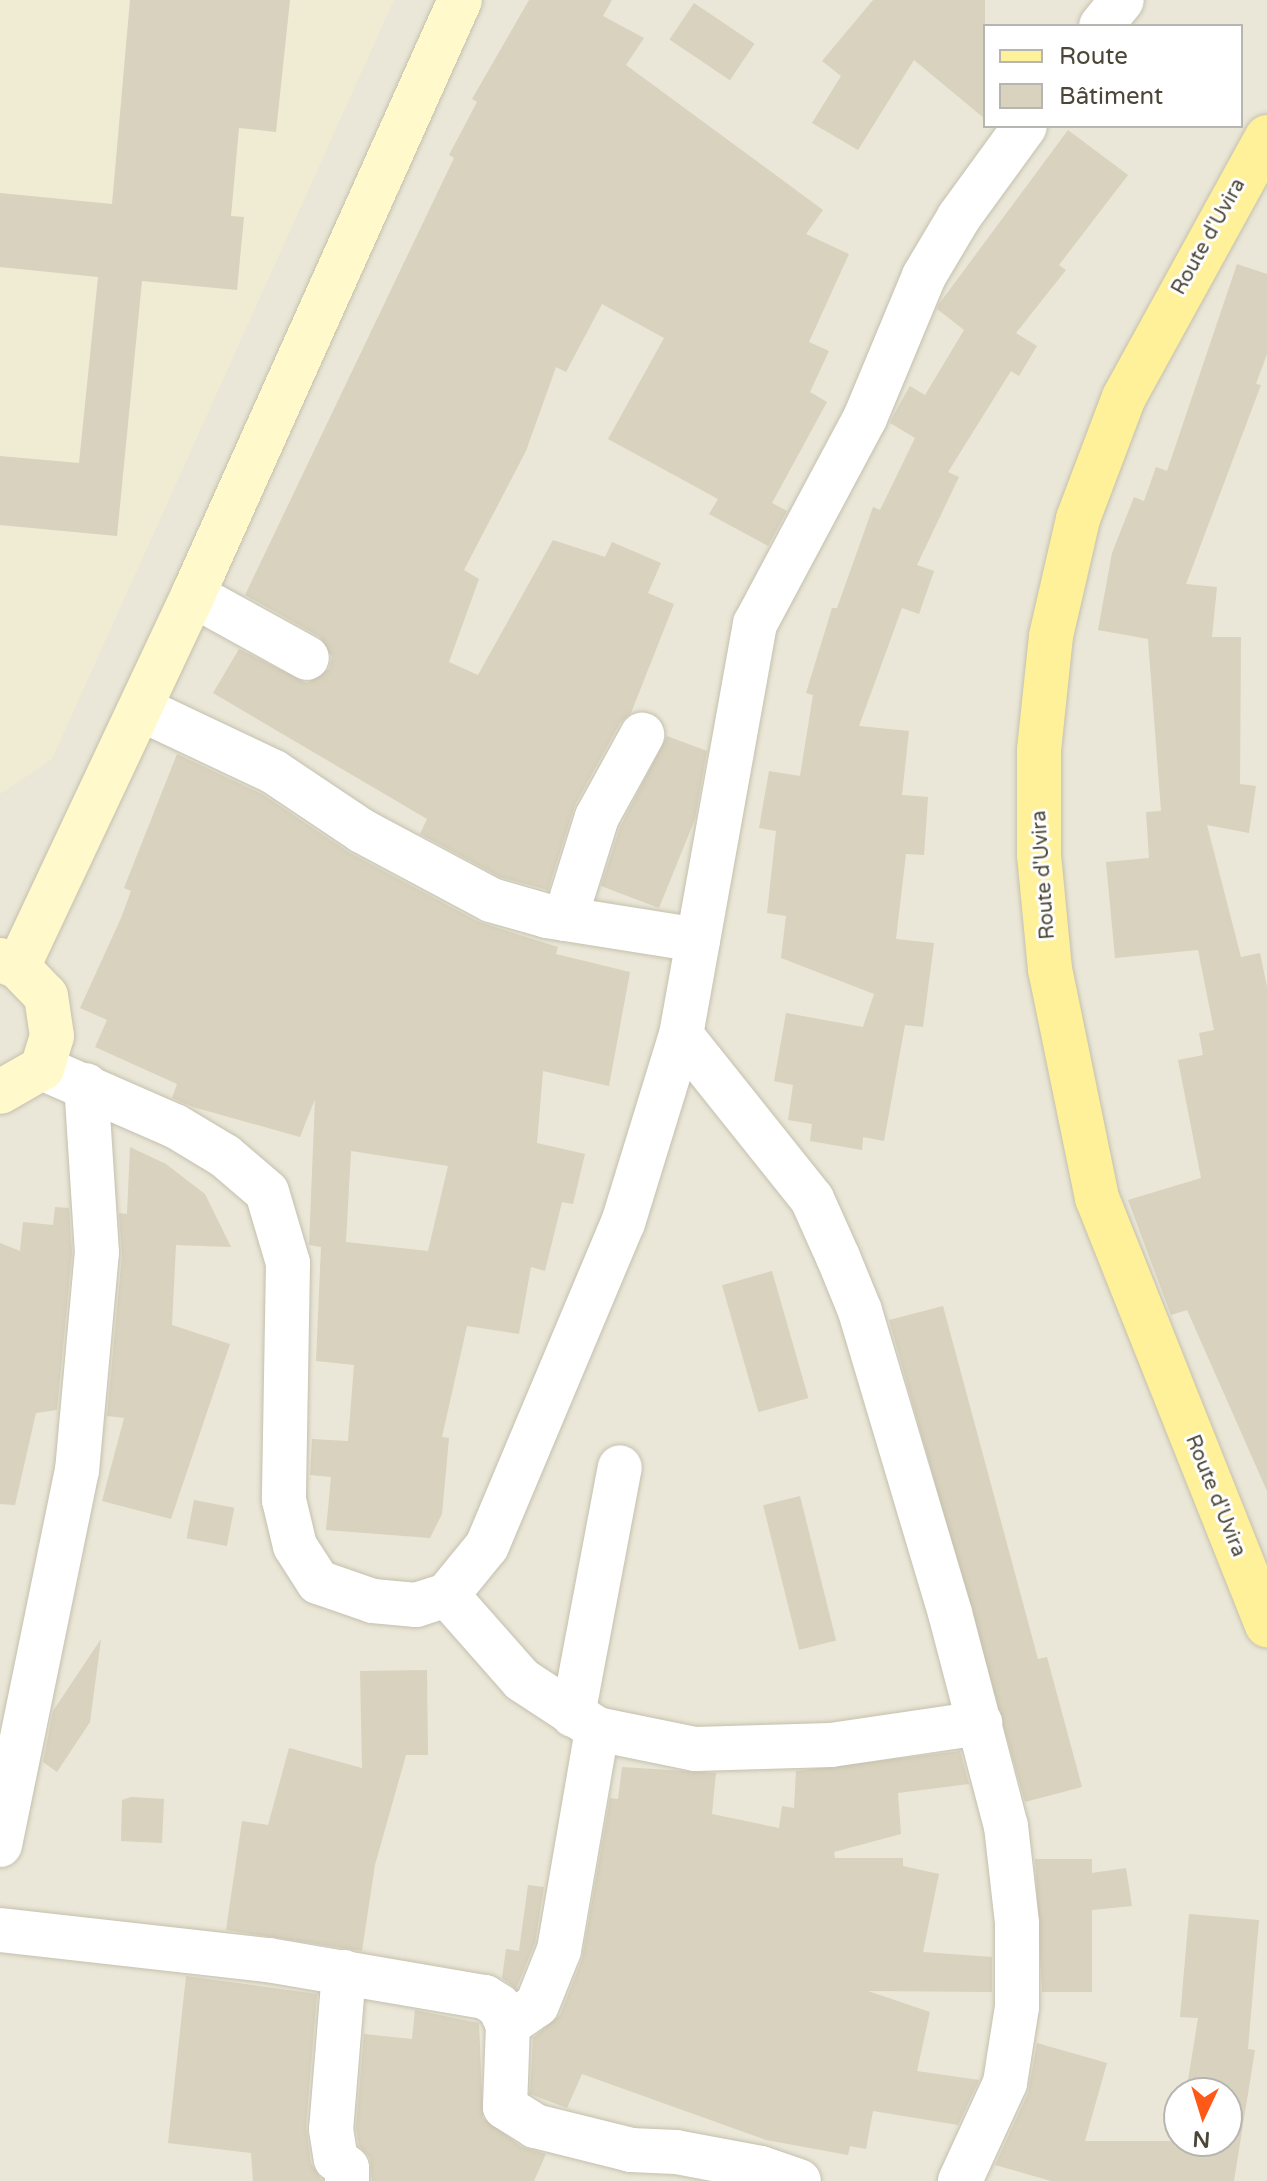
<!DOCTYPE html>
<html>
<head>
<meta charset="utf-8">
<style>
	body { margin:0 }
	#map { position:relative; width:1267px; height:2181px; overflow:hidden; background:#f6f4ea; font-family:"Varela Round",sans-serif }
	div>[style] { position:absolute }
	.residential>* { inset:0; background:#eae7d8 }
	.education>* { inset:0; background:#f0ebd3 }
	.building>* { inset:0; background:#d8d2be; transform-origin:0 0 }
	.roads { filter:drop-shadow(0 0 2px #c5c0ae) drop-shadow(0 0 2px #c5c0ae) }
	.street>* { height:44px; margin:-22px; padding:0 22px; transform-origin:22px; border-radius:22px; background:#fff }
	.secondary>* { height:44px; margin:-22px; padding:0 22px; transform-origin:22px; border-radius:22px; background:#fff9cb }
	.primary>* { height:44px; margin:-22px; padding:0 22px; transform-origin:22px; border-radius:22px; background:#fff09a }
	span { translate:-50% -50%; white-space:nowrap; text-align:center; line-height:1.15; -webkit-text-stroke:6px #fff; paint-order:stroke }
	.street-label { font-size:20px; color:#4b4637 }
	.legend { position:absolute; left:983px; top:24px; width:260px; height:104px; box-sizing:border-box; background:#fff; border:2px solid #b7b5af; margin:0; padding:10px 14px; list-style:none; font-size:24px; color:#4b4637 }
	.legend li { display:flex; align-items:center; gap:16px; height:40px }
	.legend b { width:40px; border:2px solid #b7b5af }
	.north { position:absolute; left:1163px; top:2077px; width:80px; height:80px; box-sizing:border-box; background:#fff; border:2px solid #b7b5af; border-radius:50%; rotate:184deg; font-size:22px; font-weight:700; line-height:32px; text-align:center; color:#4b4637 }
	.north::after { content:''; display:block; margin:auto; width:28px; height:36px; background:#ff5918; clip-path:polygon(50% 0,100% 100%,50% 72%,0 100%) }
</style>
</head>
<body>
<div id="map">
	<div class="residential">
		<div style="clip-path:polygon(evenodd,0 0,1267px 0,1267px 2181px,0 2181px,0 0,985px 26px,1241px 26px,1241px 126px,985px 126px,985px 26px,0 0,1179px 2093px,1227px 2093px,1227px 2141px,1179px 2141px,1179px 2093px)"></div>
	</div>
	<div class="education">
		<div style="clip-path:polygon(0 0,394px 0,52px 759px,0 794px)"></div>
	</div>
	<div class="building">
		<div style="clip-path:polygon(130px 0,290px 0,276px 132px,239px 128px,231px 216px,244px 217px,237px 290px,142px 281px,117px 536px,0 525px,0 456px,79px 463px,98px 277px,0 267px,0 193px,112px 204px)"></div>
		<div style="clip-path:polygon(529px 0,612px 0,603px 16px,644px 38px,626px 65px,823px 210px,806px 234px,849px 254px,809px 342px,829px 351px,810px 392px,827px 402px,772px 503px,787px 511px,768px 546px,709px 514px,718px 499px,608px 439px,664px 338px,602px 304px,566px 372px,556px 367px,526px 451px,464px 570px,479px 579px,449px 662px,478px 675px,553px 540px,605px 557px,612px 542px,661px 563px,648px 593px,674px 604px,631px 713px,620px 723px,575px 805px,548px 890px,500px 877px,420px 834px,427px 819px,213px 693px,239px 649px,307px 683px,329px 669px,332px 657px,320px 637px,245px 595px,454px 158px,449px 155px,477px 102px,472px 99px)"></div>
		<div style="clip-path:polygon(873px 0,985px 0,985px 119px,914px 60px,858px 150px,812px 123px,841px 76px,822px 61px)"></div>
		<div style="left:694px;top:3px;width:73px;height:44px;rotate:34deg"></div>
		<div style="clip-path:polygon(1068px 130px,1128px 175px,1059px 265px,1066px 270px,1016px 333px,1037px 346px,1019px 376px,1011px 371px,948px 472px,959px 477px,917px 565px,934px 571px,919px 614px,902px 608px,859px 726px,909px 731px,902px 795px,928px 797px,924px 855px,906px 854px,896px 939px,934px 943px,923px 1027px,905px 1025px,884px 1141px,863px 1137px,862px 1150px,810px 1141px,812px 1124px,788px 1120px,793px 1085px,774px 1081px,786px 1013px,863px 1027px,874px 994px,781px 958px,786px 916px,767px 913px,776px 831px,759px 828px,769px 771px,800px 776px,813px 695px,806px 693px,832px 608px,837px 608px,873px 507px,880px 510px,915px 438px,890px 423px,894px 414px,910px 386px,925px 395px,964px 330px,937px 309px,939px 304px)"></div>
		<div style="clip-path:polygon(1237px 264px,1267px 274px,1267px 354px,1256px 384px,1261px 385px,1186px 584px,1217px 587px,1212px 637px,1241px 637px,1240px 784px,1256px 786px,1249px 833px,1207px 825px,1241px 957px,1260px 953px,1267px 987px,1267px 1491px,1187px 1310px,1171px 1315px,1128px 1200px,1201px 1178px,1178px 1060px,1203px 1055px,1199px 1033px,1214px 1030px,1198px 950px,1115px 958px,1106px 862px,1149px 858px,1146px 812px,1161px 811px,1148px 639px,1098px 630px,1112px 553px,1134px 497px,1144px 501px,1156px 467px,1167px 471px)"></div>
		<div style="clip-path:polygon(667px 736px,707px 751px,695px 819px,659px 908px,601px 886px,620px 827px)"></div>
		<div style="clip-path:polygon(evenodd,177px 754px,262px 794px,350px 853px,479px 922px,558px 947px,556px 954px,630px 972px,609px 1086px,543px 1071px,537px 1143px,585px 1154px,573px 1204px,562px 1202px,545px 1271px,531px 1267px,519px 1334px,467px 1326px,442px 1437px,449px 1438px,442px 1514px,430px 1538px,326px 1530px,331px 1477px,310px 1475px,312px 1439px,348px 1441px,354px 1365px,316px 1361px,321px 1247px,309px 1245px,315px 1099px,300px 1137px,193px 1107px,172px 1098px,177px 1084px,95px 1047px,107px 1020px,80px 1008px,121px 918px,131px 891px,124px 888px,177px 754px,351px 1151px,448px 1166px,428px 1251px,346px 1242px,351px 1151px)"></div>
		<div style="clip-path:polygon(130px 1147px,166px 1164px,205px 1194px,231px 1247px,176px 1245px,172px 1325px,230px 1344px,171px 1519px,102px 1501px,124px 1418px,107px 1416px,122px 1255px,119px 1213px,127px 1214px)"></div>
		<div style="clip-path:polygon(55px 1207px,69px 1208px,72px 1253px,57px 1410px,36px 1413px,15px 1505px,0 1504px,0 1243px,20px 1251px,23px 1222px,53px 1225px)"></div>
		<div style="left:772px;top:1271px;width:132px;height:52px;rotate:74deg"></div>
		<div style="clip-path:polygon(943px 1306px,1038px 1659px,1047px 1657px,1082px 1787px,1025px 1802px,889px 1320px)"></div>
		<div style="left:800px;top:1496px;width:149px;height:38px;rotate:76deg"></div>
		<div style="left:194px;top:1500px;width:41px;height:39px;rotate:11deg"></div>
		<div style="clip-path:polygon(101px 1639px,90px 1722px,57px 1772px,43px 1762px,53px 1711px)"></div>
		<div style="clip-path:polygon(427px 1670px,428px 1755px,406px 1755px,375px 1865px,362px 1951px,226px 1930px,242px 1821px,268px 1825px,289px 1748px,362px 1768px,360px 1671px)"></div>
		<div style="clip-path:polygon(960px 1751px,969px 1784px,898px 1793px,901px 1834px,834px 1852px,835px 1858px,903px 1858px,903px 1866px,939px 1874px,923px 1952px,992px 1957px,992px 1992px,868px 1991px,930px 2012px,917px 2071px,979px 2080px,958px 2125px,873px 2111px,866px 2149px,850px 2146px,848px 2155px,766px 2140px,582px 2074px,567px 2108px,530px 2094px,533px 2038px,560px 2015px,582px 1959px,610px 1798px,618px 1799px,622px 1767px,716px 1773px,712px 1814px,779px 1828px,782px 1806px,794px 1808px,796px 1771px)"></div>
		<div style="clip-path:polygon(131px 1797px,164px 1799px,162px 1843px,121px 1841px,122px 1800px)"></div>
		<div style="clip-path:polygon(1035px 1859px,1092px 1859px,1092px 1873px,1126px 1868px,1132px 1906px,1092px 1910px,1092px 1992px,1042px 1992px)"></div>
		<div style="clip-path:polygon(528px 1885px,544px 1887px,535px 1943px,516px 1989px,502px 1978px,506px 1949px,519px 1951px)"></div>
		<div style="clip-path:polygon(1189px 1914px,1259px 1920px,1248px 2049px,1255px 2050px,1234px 2181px,1051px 2181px,995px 2165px,1028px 2093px,1037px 2043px,1107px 2063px,1085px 2141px,1178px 2141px,1179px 2134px,1179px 2141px,1227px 2141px,1227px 2093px,1186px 2093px,1198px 2018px,1180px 2017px)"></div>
		<div style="clip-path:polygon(186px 1976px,317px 1994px,306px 2127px,311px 2163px,322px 2181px,253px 2181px,251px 2153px,168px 2143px)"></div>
		<div style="clip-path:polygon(415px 2010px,479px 2023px,483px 2118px,522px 2147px,546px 2154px,534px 2181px,372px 2181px,370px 2158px,359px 2146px,356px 2128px,364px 2034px,412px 2039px)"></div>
	</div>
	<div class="roads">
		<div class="street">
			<div style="left:1101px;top:26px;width:33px;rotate:-51deg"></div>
			<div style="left:193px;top:595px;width:130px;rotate:28.9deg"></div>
			<div style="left:141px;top:709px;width:147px;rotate:25.3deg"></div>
			<div style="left:274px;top:772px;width:106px;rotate:33.8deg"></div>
			<div style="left:362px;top:831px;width:146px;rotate:28.1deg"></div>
			<div style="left:491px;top:900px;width:58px;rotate:15.9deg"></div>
			<div style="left:547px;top:916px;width:153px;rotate:9deg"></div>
			<div style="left:565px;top:919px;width:107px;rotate:-72.6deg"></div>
			<div style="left:597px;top:817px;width:94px;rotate:-61.2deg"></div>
			<div style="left:681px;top:1035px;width:210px;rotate:51.4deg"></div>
			<div style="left:812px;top:1199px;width:64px;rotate:65.9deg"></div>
			<div style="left:838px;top:1257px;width:58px;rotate:67.8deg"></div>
			<div style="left:860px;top:1311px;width:315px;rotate:73.4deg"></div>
			<div style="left:950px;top:1613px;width:220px;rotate:75.3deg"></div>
			<div style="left:1006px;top:1826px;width:98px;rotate:83.5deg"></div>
			<div style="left:1017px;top:1923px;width:84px;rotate:90deg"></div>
			<div style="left:1017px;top:2007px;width:77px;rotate:99deg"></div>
			<div style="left:1005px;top:2083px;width:108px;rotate:114.7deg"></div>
			<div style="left:42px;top:1068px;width:145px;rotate:23.6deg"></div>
			<div style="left:175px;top:1126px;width:58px;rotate:31deg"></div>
			<div style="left:225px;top:1156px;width:55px;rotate:40.6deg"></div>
			<div style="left:267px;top:1192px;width:74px;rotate:73.5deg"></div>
			<div style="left:288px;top:1263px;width:237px;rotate:91deg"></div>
			<div style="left:284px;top:1500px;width:47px;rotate:76.6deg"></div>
			<div style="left:295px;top:1546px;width:43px;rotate:57.4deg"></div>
			<div style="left:318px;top:1582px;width:58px;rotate:19.1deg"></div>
			<div style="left:373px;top:1601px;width:43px;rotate:5.3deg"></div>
			<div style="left:416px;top:1605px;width:33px;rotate:-18deg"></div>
			<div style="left:447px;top:1595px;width:63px;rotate:-50.8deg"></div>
			<div style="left:487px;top:1546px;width:350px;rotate:-67.2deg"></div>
			<div style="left:623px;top:1223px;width:197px;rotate:-72.9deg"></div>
			<div style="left:681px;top:1035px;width:418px;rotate:-79.8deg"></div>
			<div style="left:755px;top:624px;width:234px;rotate:-61.9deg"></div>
			<div style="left:865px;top:418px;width:154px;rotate:-67.4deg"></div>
			<div style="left:924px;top:276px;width:69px;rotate:-59.3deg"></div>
			<div style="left:959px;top:217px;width:112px;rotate:-54deg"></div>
			<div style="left:447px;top:1595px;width:113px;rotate:48.6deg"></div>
			<div style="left:522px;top:1680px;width:90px;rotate:33.2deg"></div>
			<div style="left:597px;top:1729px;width:100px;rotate:11.5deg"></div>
			<div style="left:695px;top:1749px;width:136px;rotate:-1.7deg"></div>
			<div style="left:831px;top:1745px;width:151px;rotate:-8.4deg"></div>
			<div style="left:573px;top:1715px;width:252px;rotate:-79.3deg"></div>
			<div style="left:0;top:1845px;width:382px;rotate:-78.4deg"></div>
			<div style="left:77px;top:1471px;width:219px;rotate:-84.8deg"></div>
			<div style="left:97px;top:1253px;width:168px;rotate:-93.7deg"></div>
			<div style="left:0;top:1930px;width:270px;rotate:6.4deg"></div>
			<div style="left:268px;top:1960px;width:220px;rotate:9.7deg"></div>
			<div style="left:485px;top:1997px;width:17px;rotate:33deg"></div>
			<div style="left:499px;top:2006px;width:21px;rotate:65deg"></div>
			<div style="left:508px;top:2025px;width:82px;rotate:92.1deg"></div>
			<div style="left:505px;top:2107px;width:36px;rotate:32deg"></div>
			<div style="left:535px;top:2126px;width:99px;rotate:14deg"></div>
			<div style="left:631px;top:2150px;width:45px;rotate:2.5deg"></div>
			<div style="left:676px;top:2152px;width:86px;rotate:10.7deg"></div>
			<div style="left:761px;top:2168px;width:40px;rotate:18.9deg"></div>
			<div style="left:344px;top:1972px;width:158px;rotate:94.7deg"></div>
			<div style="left:331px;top:2129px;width:30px;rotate:81deg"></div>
			<div style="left:336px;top:2159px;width:14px;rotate:39deg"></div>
			<div style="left:347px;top:2168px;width:13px;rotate:90deg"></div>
			<div style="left:508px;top:2025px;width:35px;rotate:-35deg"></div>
			<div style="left:537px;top:2005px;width:59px;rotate:-68.2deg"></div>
			<div style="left:559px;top:1950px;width:224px;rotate:-80.2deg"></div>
		</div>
		<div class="secondary">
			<div style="left:0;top:960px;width:19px;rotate:21deg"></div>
			<div style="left:18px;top:967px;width:40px;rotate:46deg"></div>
			<div style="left:46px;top:996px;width:40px;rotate:81.5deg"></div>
			<div style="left:52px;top:1036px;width:34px;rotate:107deg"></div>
			<div style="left:42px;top:1068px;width:48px;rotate:150.3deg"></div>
			<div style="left:18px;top:967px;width:411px;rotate:-64.8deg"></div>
			<div style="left:193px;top:595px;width:652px;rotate:-65.83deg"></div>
		</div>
		<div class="primary">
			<div style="left:1267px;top:137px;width:297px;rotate:118.8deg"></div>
			<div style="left:1124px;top:397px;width:130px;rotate:110.7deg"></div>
			<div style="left:1078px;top:519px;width:120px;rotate:103deg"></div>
			<div style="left:1051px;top:636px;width:115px;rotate:96deg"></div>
			<div style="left:1039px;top:750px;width:105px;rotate:90deg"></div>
			<div style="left:1039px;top:855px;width:115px;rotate:84.5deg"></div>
			<div style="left:1050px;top:969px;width:234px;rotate:78.4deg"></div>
			<div style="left:1097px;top:1198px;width:460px;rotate:68.3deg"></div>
		</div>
	</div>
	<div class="street-label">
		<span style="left:1209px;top:237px;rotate:-61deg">Route d'Uvira</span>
		<span style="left:1044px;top:875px;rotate:-94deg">Route d'Uvira</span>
		<span style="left:1215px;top:1496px;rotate:68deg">Route d'Uvira</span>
	</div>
	<ul class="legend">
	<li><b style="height:10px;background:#fff09a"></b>Route</li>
	<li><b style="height:22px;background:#d8d2be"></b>Bâtiment</li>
	</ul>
	<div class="north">N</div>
</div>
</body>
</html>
